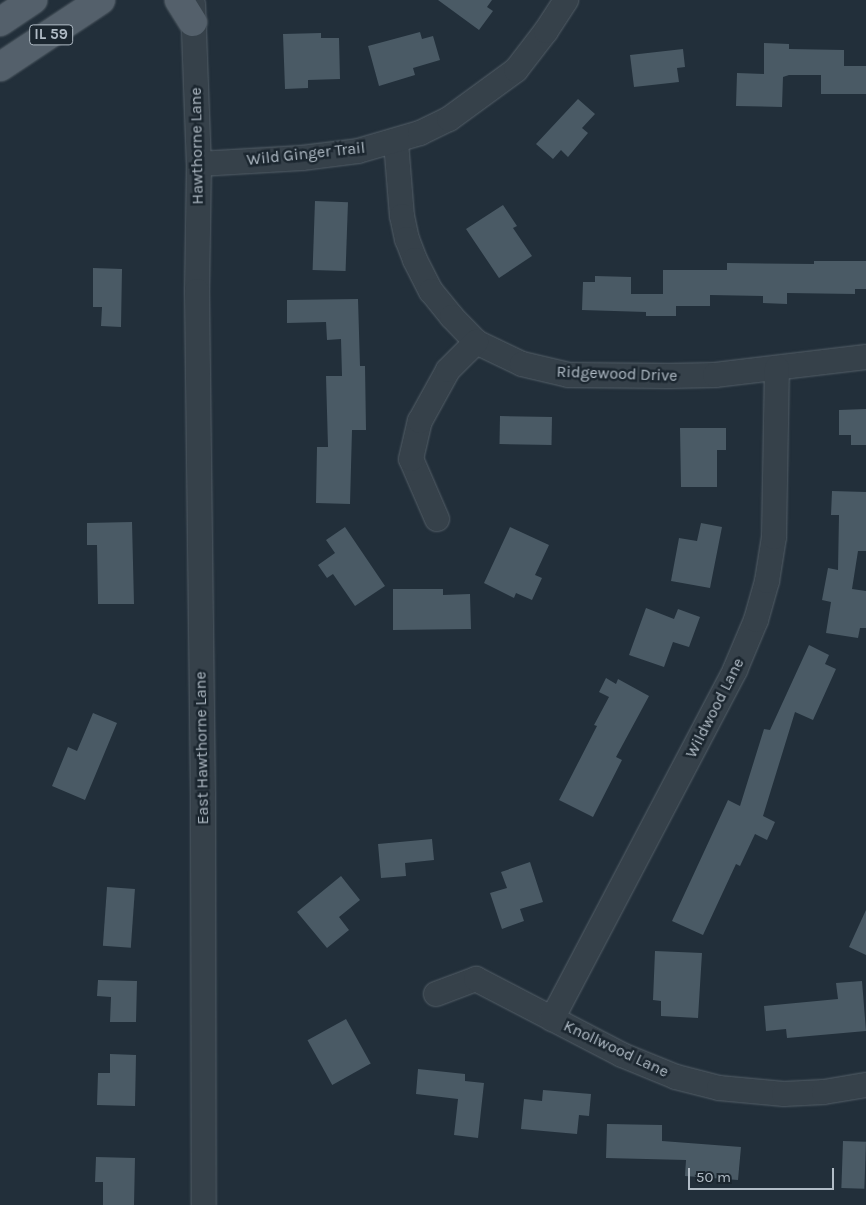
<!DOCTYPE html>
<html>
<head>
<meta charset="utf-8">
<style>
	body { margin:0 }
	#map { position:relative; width:866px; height:1205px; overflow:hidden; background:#222f3a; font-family:Karla,sans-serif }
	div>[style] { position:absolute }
	.building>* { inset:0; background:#4a5a65; transform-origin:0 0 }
	.roads { filter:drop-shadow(0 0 1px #545f68) drop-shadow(0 0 1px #545f68) }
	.street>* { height:24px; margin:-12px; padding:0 12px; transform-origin:12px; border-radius:12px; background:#36414a }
	.primary>* { height:28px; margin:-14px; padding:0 14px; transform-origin:14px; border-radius:14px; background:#54606b }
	span { translate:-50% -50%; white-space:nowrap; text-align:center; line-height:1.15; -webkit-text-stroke:5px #1b262f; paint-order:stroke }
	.shield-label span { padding:1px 4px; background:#1b262f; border:1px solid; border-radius:4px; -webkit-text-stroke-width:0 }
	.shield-label { font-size:15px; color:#b1bcc6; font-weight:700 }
	.street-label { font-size:16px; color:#b1bcc6 }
	.scale { position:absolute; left:688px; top:1168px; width:146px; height:22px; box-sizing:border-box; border:2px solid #b1bcc6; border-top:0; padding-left:6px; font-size:15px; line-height:18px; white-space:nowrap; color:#b1bcc6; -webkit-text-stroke:4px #1b262f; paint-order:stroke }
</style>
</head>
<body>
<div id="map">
	<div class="building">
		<div style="clip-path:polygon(438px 0,492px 0,487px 7px,493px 11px,479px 30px)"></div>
		<div style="clip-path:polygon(420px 32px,422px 39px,433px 36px,440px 60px,413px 68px,415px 75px,379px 86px,368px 46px)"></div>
		<div style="clip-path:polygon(321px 33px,321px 38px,339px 38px,340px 79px,308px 80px,308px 88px,285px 89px,283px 34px)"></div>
		<div style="clip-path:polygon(764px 43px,789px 44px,789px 49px,844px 50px,844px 66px,866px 66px,866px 94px,821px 94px,821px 75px,789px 75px,783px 77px,782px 107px,736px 106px,737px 73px,764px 74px)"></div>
		<div style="clip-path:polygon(683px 49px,685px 67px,677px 68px,679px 82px,634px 87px,630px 55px)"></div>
		<div style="clip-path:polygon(578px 99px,595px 114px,582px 128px,588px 133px,568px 157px,561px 150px,553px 159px,536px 144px)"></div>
		<div style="left:315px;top:201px;width:33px;height:69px;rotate:2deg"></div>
		<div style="clip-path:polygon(503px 205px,517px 226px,513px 228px,532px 256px,499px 278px,466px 229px)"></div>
		<div style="clip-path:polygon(814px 261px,866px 261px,866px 289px,855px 289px,855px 294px,787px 293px,787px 304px,763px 303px,763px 296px,710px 295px,710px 306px,676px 306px,676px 316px,646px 316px,646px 312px,582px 310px,583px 282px,595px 282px,595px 276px,631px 277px,631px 294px,663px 294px,663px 270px,727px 270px,727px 263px,814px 264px)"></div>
		<div style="clip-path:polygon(93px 268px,122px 269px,121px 327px,101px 326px,102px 307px,93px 307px)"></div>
		<div style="clip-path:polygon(358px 299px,360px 366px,365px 366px,366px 430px,352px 430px,350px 504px,316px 503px,317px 447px,328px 447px,326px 376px,342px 376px,341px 339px,327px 340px,326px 322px,287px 323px,287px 300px)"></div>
		<div style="clip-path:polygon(866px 409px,866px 445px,851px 445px,851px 435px,839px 435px,839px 410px)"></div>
		<div style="left:500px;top:416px;width:52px;height:28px;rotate:1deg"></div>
		<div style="clip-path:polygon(680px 428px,726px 428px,726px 450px,717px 450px,717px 487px,681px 487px)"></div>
		<div style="clip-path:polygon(832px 491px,866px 492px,866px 551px,858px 551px,852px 589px,866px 591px,866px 628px,860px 628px,858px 638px,826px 633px,831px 602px,822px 600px,828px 568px,838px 570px,839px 515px,831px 515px)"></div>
		<div style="clip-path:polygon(132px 522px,134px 604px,98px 604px,97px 545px,87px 545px,87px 523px)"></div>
		<div style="clip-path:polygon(701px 523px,722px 527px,710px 588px,671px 581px,679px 538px,697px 541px)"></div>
		<div style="clip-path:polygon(345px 527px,385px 586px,355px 606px,333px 574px,327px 578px,318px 565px,335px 553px,326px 540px)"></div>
		<div style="clip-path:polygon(510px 527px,549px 545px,535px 575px,542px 578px,532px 600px,516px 593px,514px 598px,484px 583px)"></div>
		<div style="clip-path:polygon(393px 589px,443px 589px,443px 595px,470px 594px,471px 629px,393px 630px)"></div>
		<div style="clip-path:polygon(646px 608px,674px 619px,678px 609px,700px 617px,689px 647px,673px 642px,664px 667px,629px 655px)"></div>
		<div style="clip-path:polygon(809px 645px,829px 655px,825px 664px,836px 669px,813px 720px,795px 712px,763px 816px,775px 822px,767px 840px,755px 834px,740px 866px,736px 864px,703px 935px,672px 921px,728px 800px,740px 806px,764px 729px,770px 730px)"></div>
		<div style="clip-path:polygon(606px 678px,616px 684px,618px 679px,649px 696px,616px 757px,622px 760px,593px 817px,559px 800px,597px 726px,594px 725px,609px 697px,599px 692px)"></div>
		<div style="clip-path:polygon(93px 713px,117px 723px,85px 800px,52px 786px,68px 747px,77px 751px)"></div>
		<div style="clip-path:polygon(432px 839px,434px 860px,405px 863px,406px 876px,381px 878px,378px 844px)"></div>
		<div style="clip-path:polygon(530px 862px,543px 902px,520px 909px,524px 921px,502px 929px,490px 893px,507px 888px,501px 872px)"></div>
		<div style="clip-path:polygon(341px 876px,360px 900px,339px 917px,349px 930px,327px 948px,297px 912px)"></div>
		<div style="left:107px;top:887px;width:28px;height:59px;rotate:4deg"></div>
		<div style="clip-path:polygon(866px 910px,866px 955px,849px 947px)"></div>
		<div style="clip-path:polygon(655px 951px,702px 953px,698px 1018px,661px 1016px,661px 1001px,653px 1000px)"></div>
		<div style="clip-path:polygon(98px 980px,137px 981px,136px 1022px,110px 1022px,111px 997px,97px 996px)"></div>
		<div style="clip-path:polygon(862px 981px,866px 1031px,787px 1038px,786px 1029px,766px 1031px,764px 1006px,838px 999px,836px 983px)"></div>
		<div style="left:346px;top:1019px;width:51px;height:44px;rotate:61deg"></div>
		<div style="clip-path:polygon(110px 1054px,136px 1055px,135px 1106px,97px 1105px,98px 1073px,110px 1073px)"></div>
		<div style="clip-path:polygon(418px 1069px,465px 1074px,465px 1081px,484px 1083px,478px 1138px,454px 1135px,458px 1099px,416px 1094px)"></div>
		<div style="clip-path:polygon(543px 1090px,591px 1094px,589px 1116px,579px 1115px,577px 1134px,521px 1129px,524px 1099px,542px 1101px)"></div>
		<div style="clip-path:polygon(607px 1124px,662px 1125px,662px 1141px,741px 1147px,738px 1180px,685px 1176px,686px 1160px,606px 1158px)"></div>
		<div style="left:843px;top:1141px;width:23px;height:47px;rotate:2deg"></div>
		<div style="clip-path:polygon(96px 1157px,135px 1158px,134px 1205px,103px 1205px,103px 1182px,95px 1182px)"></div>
	</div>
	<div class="roads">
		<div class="street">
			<div style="left:193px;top:4px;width:160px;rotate:87.9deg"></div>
			<div style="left:199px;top:164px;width:127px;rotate:90.9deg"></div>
			<div style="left:197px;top:291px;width:505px;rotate:89.32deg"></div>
			<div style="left:203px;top:796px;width:409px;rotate:89.9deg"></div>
			<div style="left:396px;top:142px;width:74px;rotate:85.4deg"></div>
			<div style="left:402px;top:216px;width:24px;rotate:78deg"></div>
			<div style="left:407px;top:239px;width:22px;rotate:69deg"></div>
			<div style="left:415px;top:260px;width:35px;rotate:63deg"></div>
			<div style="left:431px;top:291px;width:33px;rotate:51deg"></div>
			<div style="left:452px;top:317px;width:35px;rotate:46deg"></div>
			<div style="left:476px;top:342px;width:51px;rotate:25.6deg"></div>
			<div style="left:522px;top:364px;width:48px;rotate:13.2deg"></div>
			<div style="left:569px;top:375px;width:100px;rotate:0.6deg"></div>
			<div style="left:669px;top:376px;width:46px;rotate:-1.2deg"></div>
			<div style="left:715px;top:375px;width:152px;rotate:-6.8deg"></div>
			<div style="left:199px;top:164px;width:103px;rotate:-3.3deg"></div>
			<div style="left:302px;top:158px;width:56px;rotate:-7.1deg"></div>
			<div style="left:358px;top:151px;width:65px;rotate:-16.2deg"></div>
			<div style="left:420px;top:133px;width:32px;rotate:-26deg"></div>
			<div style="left:449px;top:119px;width:83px;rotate:-36.2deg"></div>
			<div style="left:516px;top:70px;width:49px;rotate:-52.4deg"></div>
			<div style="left:546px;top:31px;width:37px;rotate:-57deg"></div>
			<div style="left:437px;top:519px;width:65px;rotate:-113.4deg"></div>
			<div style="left:411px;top:459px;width:39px;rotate:-77deg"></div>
			<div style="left:420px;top:421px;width:58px;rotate:-61.2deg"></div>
			<div style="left:448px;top:370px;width:40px;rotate:-45deg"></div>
			<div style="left:436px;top:994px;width:43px;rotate:-20.6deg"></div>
			<div style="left:476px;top:979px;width:165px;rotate:27.5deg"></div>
			<div style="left:622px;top:1055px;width:58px;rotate:22.2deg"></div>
			<div style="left:676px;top:1077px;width:44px;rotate:14.3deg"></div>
			<div style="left:719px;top:1088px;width:65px;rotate:5.3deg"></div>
			<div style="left:784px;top:1094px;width:40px;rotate:-2.9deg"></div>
			<div style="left:824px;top:1092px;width:43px;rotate:-9.5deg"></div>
			<div style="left:552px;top:1019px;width:394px;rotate:-62.3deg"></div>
			<div style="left:735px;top:670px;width:54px;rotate:-67.2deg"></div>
			<div style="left:756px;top:620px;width:41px;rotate:-74.2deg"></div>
			<div style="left:767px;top:581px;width:45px;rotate:-81deg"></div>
			<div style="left:774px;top:537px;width:169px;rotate:-89deg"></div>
		</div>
		<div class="primary">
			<div style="left:179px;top:0;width:26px;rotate:58deg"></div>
			<div style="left:0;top:22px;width:40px;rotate:-34deg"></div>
			<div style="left:0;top:67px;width:121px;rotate:-33.6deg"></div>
		</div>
	</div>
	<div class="shield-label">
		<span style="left:51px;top:35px">IL 59</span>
	</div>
	<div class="street-label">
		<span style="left:197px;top:146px;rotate:-91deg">Hawthorne Lane</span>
		<span style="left:306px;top:154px;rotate:-6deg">Wild Ginger Trail</span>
		<span style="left:617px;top:374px;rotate:2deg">Ridgewood Drive</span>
		<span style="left:715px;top:708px;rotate:-63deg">Wildwood Lane</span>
		<span style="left:202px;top:748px;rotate:-91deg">East Hawthorne Lane</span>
		<span style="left:616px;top:1049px;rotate:25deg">Knollwood Lane</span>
	</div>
	<div class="scale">50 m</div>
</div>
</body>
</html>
